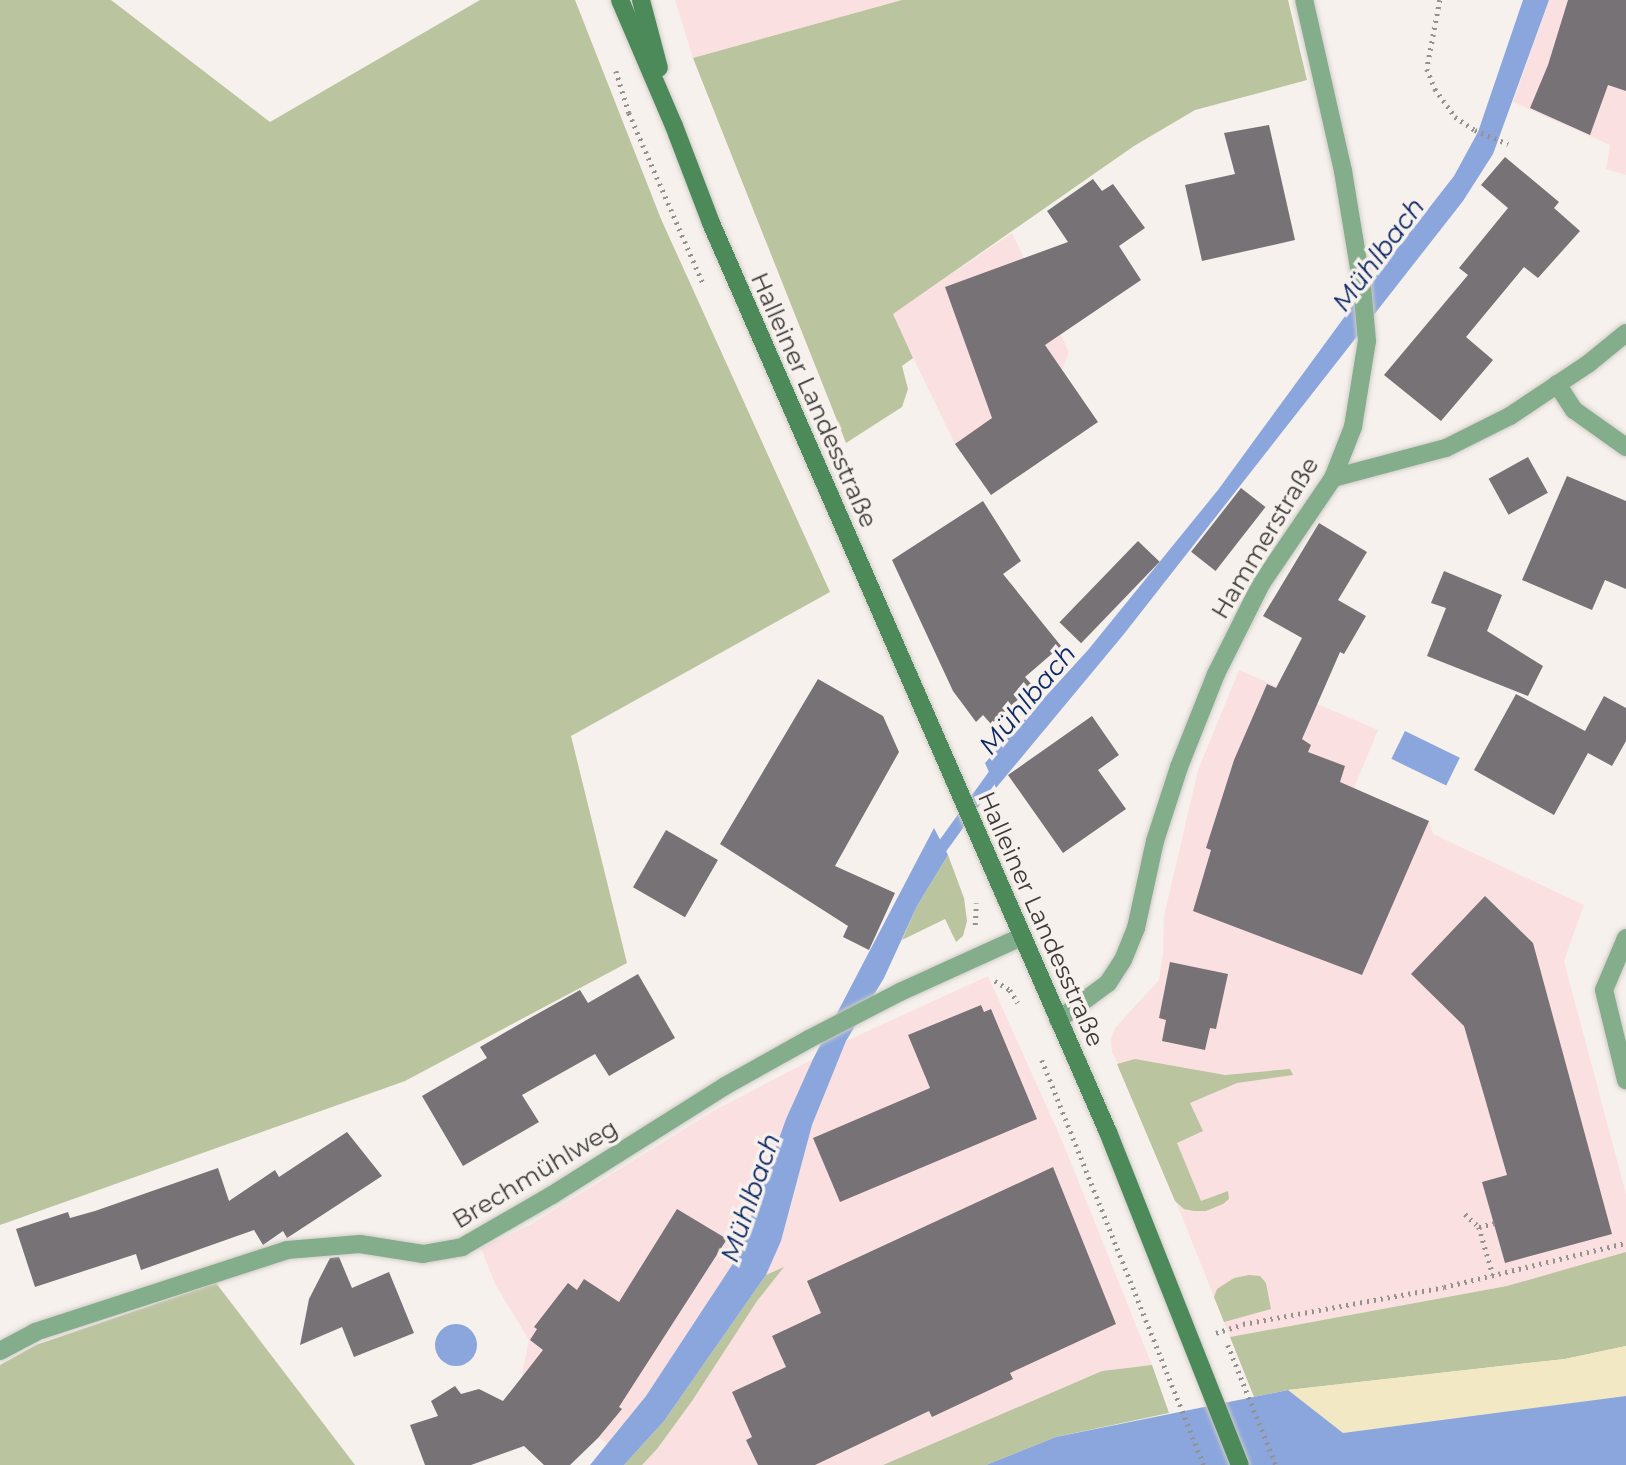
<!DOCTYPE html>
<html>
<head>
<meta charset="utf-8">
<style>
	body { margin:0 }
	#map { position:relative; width:1626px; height:1465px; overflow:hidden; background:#f6f1ec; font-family:Montserrat,sans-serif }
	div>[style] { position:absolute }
	.commercial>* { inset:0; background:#fbe0e2 }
	.green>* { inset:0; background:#bac49e }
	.sand>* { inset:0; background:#f2e8c3 }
	.water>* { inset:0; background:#8aa6dc; transform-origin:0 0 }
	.round { border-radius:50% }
	.stream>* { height:12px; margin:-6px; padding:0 6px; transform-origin:6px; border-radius:6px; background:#8aa6dc }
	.building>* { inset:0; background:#777276; transform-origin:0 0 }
	.path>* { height:4.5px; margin-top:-2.25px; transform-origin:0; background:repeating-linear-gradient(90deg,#95918e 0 2px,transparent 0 7px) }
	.roads { filter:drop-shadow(0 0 2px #d1ccc8) drop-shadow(0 0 2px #d1ccc8) }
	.service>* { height:18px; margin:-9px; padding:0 9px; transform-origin:9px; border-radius:9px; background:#84ad8b }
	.minor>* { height:18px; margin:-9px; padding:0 9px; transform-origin:9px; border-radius:9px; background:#84ad8b }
	.tertiary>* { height:18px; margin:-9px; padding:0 9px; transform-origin:9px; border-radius:9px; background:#84ad8b }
	.secondary>* { height:18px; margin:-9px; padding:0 9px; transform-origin:9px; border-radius:9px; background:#4c8a5a }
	span { translate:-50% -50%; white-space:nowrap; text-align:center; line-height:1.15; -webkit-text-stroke:7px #f6f1ec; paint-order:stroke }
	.street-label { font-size:24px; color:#3c3938 }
	.water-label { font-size:26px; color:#0d2867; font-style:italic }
</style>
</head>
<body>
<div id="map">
	<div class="commercial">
		<div style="clip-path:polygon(675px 0,902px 0,693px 58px)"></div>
		<div style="clip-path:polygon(1549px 0,1626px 0,1626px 175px,1606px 169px,1610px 145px,1513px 102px)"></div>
		<div style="clip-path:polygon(1012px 233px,1069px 352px,1062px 370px,955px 444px,892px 314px)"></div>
		<div style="clip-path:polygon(1239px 670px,1378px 730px,1354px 788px,1429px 821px,1433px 834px,1584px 905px,1564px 961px,1626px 1194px,1626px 1252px,1507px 1286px,1230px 1337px,1135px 1099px,1112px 1052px,1111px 1039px,1115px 1028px,1159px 980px,1163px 953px,1164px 916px,1198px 770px)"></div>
		<div style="clip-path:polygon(988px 976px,1063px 1143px,1152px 1365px,1102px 1371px,883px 1465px,624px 1465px,664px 1421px,766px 1275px,781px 1241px,812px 1125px,846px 1041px)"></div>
		<div style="clip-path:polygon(813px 1059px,786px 1119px,736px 1259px,646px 1396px,607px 1444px,522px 1374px,529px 1340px,495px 1284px,481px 1248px,530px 1225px,715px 1110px)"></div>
	</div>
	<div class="green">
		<div style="clip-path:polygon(0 0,111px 0,270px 122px,480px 0,575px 0,661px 219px,830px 592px,571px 736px,627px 963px,405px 1081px,0 1225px)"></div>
		<div style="clip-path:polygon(902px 0,1288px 0,1307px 80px,1195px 110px,1134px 146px,893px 314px,913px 358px,902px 366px,908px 389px,902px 407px,846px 443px,693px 58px)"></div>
		<div style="clip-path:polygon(948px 855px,964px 898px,967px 921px,963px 936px,956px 942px,945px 919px,902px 940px,917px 906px)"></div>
		<div style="clip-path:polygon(1135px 1059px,1225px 1075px,1290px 1069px,1293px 1075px,1237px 1083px,1190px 1103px,1203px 1131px,1177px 1143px,1201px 1201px,1228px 1191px,1229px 1199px,1223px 1204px,1206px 1211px,1194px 1211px,1184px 1209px,1175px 1201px,1117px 1064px)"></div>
		<div style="clip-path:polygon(1626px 1252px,1626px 1346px,1565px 1359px,1288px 1390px,1254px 1397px,1230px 1337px,1507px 1286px)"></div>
		<div style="clip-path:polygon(784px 1267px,757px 1301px,692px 1401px,657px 1449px,642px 1465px,624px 1465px,664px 1421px,766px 1275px)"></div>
		<div style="clip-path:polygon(1249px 1275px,1260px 1276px,1266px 1283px,1271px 1309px,1224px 1322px,1214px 1297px,1217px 1289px,1234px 1278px)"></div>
		<div style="clip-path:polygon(216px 1283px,355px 1465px,0 1465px,0 1365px,36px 1345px)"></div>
		<div style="clip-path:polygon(1152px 1365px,1169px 1413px,1056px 1437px,986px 1465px,883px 1465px,1102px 1371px)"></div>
	</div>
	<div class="sand">
		<div style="clip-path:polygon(1626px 1346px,1626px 1396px,1508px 1412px,1343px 1433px,1288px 1390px,1565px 1359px)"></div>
	</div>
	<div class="water">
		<div style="clip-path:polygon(1523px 0,1549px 0,1493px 154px,1463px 201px,1124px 634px,996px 788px,985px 763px,1088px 650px,1218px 490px,1351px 308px,1454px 176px,1478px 132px)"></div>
		<div style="left:1405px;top:731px;width:61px;height:31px;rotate:26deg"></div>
		<div style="clip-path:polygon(934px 828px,948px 855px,917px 906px,884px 978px,846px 1041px,812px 1125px,781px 1241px,766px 1275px,664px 1421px,624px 1465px,590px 1465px,646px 1396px,736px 1259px,786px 1119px,813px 1059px)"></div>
		<div class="round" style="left:435px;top:1324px;width:42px;height:42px"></div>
		<div style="clip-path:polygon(1288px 1390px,1343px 1433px,1626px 1396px,1626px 1465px,986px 1465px,1056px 1437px)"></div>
	</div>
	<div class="stream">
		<div style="left:934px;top:858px;width:115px;rotate:-54.2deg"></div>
	</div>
	<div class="building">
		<div style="clip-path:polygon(1568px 0,1626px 0,1626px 91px,1608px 85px,1590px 135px,1530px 108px,1548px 65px)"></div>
		<div style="clip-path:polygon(1269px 125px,1295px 240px,1202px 261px,1185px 185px,1235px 174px,1224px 133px)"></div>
		<div style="clip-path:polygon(1505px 157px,1559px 202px,1554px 208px,1580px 231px,1538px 278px,1524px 267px,1466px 337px,1493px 360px,1441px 421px,1384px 375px,1468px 275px,1459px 268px,1508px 208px,1481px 185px)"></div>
		<div style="clip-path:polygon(1093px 179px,1102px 191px,1113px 184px,1145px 228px,1119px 246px,1141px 280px,1045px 345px,1098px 422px,991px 495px,955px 444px,992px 418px,945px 287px,1068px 242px,1047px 211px)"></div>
		<div style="left:1528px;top:457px;width:41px;height:45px;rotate:61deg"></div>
		<div style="clip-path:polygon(1567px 476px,1626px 501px,1626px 589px,1605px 580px,1592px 610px,1522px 580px)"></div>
		<div style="left:1241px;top:488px;width:31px;height:81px;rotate:38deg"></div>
		<div style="clip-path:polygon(983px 501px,1021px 561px,1003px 574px,1061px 646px,1025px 677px,1033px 686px,991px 724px,983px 715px,976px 722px,953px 691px,892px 560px)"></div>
		<div style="clip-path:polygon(1319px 523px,1367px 552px,1338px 600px,1366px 616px,1344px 654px,1340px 652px,1302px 739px,1311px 745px,1308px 752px,1345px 766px,1340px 782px,1429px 821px,1362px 975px,1193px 911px,1211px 850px,1206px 848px,1234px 760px,1267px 684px,1276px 688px,1302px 638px,1263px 616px)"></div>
		<div style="left:1138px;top:541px;width:30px;height:113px;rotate:44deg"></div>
		<div style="clip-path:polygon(1444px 571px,1502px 595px,1487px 631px,1543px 666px,1528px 696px,1427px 656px,1446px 608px,1431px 603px)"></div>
		<div style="clip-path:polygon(818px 679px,883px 716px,899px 752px,835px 866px,895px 893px,869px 950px,843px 937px,848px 926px,720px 844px)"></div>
		<div style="clip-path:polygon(1516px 694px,1585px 731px,1604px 696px,1626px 708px,1626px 741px,1612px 766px,1588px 753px,1554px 815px,1474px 770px)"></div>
		<div style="clip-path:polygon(1092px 716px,1119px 755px,1098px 770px,1126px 809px,1063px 853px,1008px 775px)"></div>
		<div style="left:666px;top:830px;width:60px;height:66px;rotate:30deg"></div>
		<div style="clip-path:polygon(1485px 896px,1533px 943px,1612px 1234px,1505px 1263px,1482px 1182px,1507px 1175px,1464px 1026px,1411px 974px)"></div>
		<div style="clip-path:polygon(1170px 962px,1228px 974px,1216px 1029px,1210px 1028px,1205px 1050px,1162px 1041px,1166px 1020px,1159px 1018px)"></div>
		<div style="clip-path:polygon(638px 974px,675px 1038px,609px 1076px,595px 1054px,522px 1095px,539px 1122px,463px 1166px,422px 1096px,487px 1058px,480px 1047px,530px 1018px,580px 990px,588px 1003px)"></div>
		<div style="clip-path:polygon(981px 1005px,984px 1012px,991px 1009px,1037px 1119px,840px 1202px,813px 1138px,930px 1088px,908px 1035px)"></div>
		<div style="clip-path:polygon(347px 1132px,382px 1176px,287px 1238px,283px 1231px,263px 1245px,254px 1230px,141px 1270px,136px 1254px,35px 1287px,16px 1229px,68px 1212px,70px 1218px,95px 1211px,218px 1168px,229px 1201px,275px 1170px,279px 1177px)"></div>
		<div style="clip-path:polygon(1053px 1167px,1116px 1324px,1010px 1373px,1013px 1379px,932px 1417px,929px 1411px,815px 1465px,758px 1465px,746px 1440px,752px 1437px,732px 1392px,786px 1367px,772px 1336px,821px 1313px,807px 1281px)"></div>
		<div style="clip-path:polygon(677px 1209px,727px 1239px,619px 1407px,622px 1409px,598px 1438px,570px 1465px,544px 1465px,524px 1446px,471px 1465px,425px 1465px,410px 1425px,438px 1416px,431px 1401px,455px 1386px,461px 1394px,479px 1389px,503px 1401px,543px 1350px,530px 1340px,537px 1329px,534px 1327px,568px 1283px,577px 1290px,584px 1279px,619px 1302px)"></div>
		<div style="clip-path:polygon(339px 1257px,352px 1288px,389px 1272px,414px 1333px,354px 1357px,342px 1327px,300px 1345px,309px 1299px,330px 1258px)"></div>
	</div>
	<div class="path">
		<div style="left:1440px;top:0;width:70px;rotate:100.7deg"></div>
		<div style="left:1427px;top:69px;width:22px;rotate:68deg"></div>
		<div style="left:1435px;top:89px;width:34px;rotate:54deg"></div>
		<div style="left:1455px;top:117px;width:24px;rotate:33deg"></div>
		<div style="left:1475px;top:130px;width:36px;rotate:23deg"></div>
		<div style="left:616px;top:71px;width:44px;rotate:72.8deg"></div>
		<div style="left:629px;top:113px;width:185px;rotate:66.5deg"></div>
		<div style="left:975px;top:925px;width:22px;rotate:-87deg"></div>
		<div style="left:995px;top:981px;width:17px;rotate:31deg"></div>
		<div style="left:1010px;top:990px;width:15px;rotate:58deg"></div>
		<div style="left:1042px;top:1060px;width:436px;rotate:68.2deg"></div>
		<div style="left:1465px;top:1214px;width:19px;rotate:43deg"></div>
		<div style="left:1479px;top:1227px;width:50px;rotate:73.7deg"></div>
		<div style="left:1479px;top:1227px;width:16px;rotate:-15deg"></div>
		<div style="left:1216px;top:1333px;width:28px;rotate:-18deg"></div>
		<div style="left:1243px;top:1324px;width:204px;rotate:-10.4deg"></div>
		<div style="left:1444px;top:1287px;width:187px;rotate:-13.6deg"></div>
		<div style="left:1228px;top:1345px;width:129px;rotate:68.2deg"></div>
	</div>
	<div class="roads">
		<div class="service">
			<div style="left:1557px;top:384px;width:31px;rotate:57deg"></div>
			<div style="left:1574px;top:410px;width:64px;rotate:35.4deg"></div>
			<div style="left:1626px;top:938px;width:56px;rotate:112.9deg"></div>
			<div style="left:1604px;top:990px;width:93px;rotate:76.3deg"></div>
		</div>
		<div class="minor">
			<div style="left:1333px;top:478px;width:117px;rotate:-14.9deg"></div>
			<div style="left:1446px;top:448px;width:72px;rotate:-26.6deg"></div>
			<div style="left:1510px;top:416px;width:94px;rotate:-33.7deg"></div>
			<div style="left:1588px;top:364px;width:49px;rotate:-39.2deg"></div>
			<div style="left:0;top:1351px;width:40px;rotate:-28deg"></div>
			<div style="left:35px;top:1332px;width:265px;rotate:-18deg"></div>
			<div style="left:287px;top:1250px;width:73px;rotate:-4.7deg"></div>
			<div style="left:360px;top:1244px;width:64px;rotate:9deg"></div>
			<div style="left:423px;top:1254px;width:40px;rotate:-10deg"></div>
			<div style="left:462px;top:1247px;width:104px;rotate:-30deg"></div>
			<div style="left:552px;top:1195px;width:204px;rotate:-32.2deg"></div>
			<div style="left:725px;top:1086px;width:96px;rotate:-29.2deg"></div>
			<div style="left:809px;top:1039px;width:102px;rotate:-27.3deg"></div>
			<div style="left:900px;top:992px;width:133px;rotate:-24.4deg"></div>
		</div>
		<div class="tertiary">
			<div style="left:1058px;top:1020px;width:62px;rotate:-36.5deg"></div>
			<div style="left:1108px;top:983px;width:27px;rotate:-57deg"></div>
			<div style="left:1123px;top:960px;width:35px;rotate:-68deg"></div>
			<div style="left:1136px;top:928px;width:89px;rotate:-77.7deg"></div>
			<div style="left:1155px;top:841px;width:78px;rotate:-72deg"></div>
			<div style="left:1179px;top:767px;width:100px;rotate:-68.3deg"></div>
			<div style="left:1216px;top:674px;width:101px;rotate:-63.4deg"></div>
			<div style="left:1261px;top:584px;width:128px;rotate:-55.8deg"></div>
			<div style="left:1333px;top:478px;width:55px;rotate:-68.6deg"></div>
			<div style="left:1353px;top:427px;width:87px;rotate:-80.8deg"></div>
			<div style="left:1367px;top:341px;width:55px;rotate:-95.2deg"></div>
			<div style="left:1362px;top:286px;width:117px;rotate:-99.4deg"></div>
			<div style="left:1343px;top:171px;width:175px;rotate:-102.8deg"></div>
		</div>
		<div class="secondary">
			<div style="left:620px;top:0;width:137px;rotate:66.8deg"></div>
			<div style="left:674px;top:126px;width:104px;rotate:69.1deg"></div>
			<div style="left:711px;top:223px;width:992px;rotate:66.41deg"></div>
			<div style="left:1108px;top:1132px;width:358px;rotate:68.4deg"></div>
			<div style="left:641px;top:0;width:70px;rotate:75.2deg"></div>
		</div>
	</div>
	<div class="street-label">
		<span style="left:814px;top:400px;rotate:66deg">Halleiner Landesstraße</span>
		<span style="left:1265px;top:538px;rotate:-59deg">Hammerstraße</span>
		<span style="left:1041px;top:919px;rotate:66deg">Halleiner Landesstraße</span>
		<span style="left:535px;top:1174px;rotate:-31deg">Brechmühlweg</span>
	</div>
	<div class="water-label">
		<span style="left:1379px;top:255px;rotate:-53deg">Mühlbach</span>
		<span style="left:1028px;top:700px;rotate:-50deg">Mühlbach</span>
		<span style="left:751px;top:1198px;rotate:-71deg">Mühlbach</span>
	</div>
</div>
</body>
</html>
